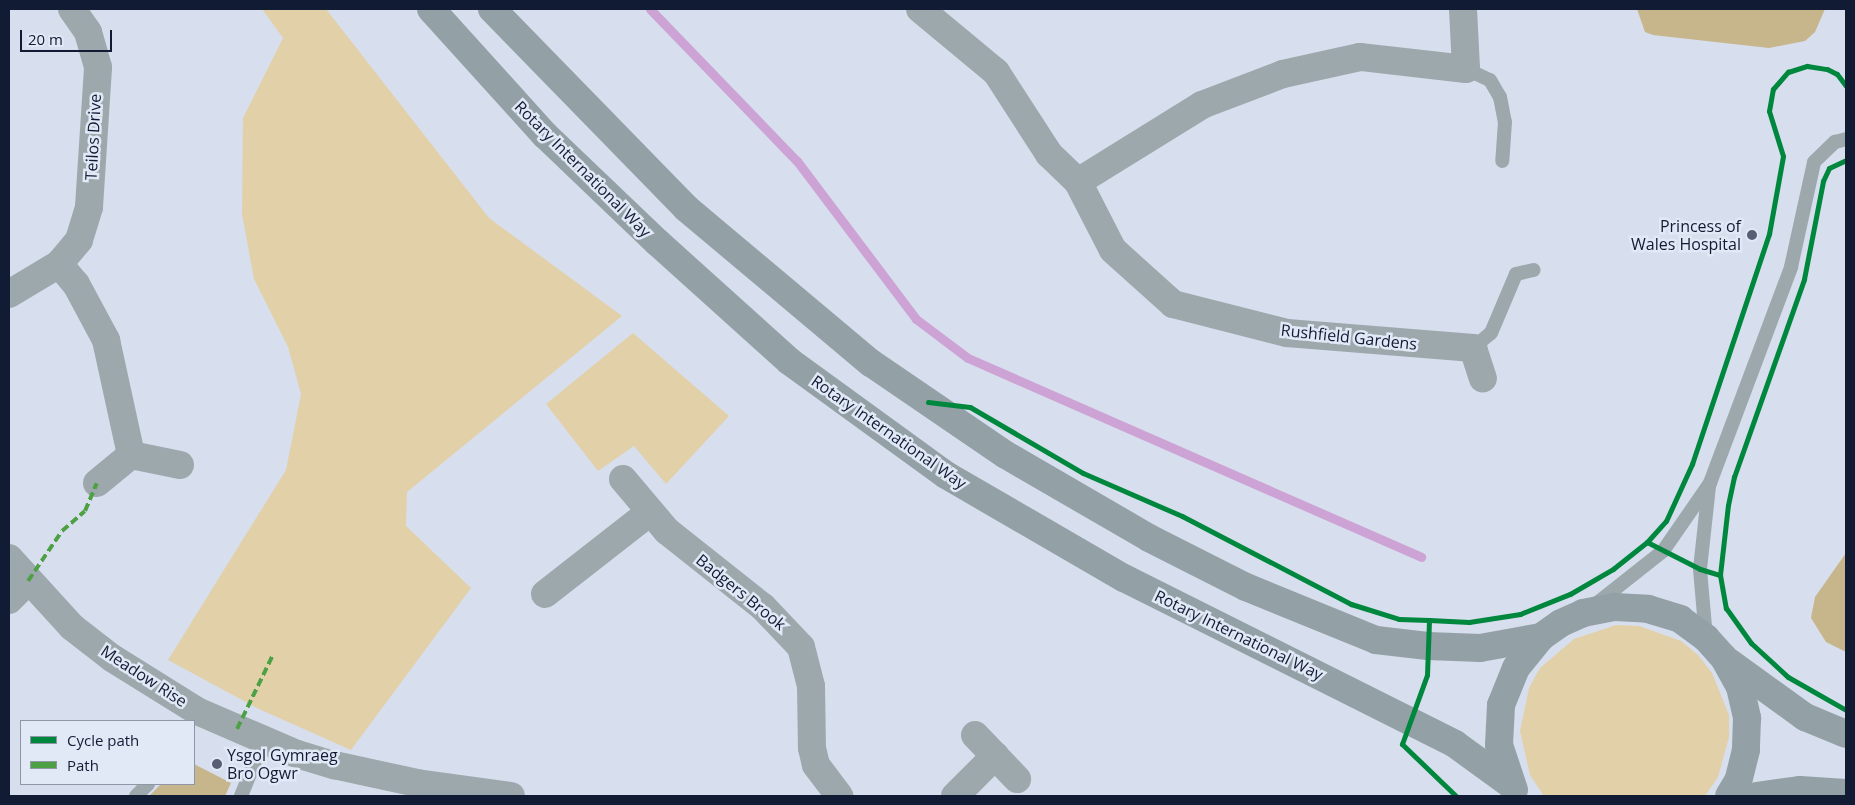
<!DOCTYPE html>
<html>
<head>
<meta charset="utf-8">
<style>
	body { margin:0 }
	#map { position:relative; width:1855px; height:805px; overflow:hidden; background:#d7deed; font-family:"Open Sans",sans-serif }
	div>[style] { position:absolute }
	.green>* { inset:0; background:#e2d0a8 }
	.forest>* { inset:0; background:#c7b58c }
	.stream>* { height:9px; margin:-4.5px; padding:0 4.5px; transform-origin:4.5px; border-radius:4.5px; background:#cca3d4 }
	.service>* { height:14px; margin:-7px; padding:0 7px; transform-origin:7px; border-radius:7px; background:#9ca8ac }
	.minor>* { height:28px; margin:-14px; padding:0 14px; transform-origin:14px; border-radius:14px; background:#9ca8ac }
	.primary>* { height:28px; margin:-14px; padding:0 14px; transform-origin:14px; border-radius:14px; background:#93a1a7 }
	.quiet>* { height:4px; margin-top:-2px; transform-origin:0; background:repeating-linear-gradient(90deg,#4da144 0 8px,transparent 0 12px) }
	.cycleway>* { height:5px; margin:-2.5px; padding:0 2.5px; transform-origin:2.5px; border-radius:2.5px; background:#00873e }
	.dots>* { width:14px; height:14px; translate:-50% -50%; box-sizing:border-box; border:2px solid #e1e8f6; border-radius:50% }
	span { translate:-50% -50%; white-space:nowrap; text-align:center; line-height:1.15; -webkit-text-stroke:5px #e1e8f6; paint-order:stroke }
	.street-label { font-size:16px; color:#111b33 }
	.poi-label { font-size:16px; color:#111b33 }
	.right { translate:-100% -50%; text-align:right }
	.left { translate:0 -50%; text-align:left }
	.frame { position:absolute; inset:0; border:10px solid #111b33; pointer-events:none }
	.legend { position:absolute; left:20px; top:720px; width:175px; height:65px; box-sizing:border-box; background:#e1e8f6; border:1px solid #8e96a8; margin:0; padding:6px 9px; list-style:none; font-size:15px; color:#111b33 }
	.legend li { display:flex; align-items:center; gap:10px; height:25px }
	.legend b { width:25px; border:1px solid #8e96a8 }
	.scale { position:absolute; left:20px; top:30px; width:92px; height:22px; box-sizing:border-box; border:2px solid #111b33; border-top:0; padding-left:6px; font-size:15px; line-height:18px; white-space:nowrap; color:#111b33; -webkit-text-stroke:4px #e1e8f6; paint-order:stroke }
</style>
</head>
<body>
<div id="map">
	<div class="green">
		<div style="clip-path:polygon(262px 9px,326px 9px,489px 218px,622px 316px,407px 492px,406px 526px,471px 588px,351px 750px,259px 709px,168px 660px,286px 470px,301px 394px,288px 347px,254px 279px,242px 214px,243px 118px,283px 38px)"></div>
		<div style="clip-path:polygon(633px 333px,729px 416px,666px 484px,634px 446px,598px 471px,546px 404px)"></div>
		<div style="clip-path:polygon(1616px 625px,1639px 626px,1681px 641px,1698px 655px,1712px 673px,1729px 715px,1729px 737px,1718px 777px,1705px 796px,1544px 796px,1530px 775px,1520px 731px,1529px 688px,1540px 668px,1574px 639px)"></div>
	</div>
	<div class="forest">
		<div style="clip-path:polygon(1637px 9px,1825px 9px,1815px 32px,1805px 41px,1769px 48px,1653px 35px,1645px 32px)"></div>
		<div style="clip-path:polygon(1846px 553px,1846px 652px,1826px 642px,1811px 618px,1815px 597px)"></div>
		<div style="clip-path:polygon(194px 764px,231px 783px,225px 796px,149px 796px,161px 784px,194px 784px)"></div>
	</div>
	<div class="stream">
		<div style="left:650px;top:9px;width:211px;rotate:46deg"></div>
		<div style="left:797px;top:161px;width:198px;rotate:53deg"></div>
		<div style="left:916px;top:319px;width:65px;rotate:36.9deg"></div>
		<div style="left:968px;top:358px;width:495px;rotate:23.7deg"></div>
	</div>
	<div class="service">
		<div style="left:1466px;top:69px;width:26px;rotate:25deg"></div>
		<div style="left:1490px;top:80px;width:20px;rotate:60deg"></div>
		<div style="left:1500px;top:97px;width:25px;rotate:79deg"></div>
		<div style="left:1505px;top:122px;width:39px;rotate:94deg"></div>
		<div style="left:1473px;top:348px;width:23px;rotate:-40deg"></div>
		<div style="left:1491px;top:333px;width:64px;rotate:-67deg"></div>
		<div style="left:1516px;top:274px;width:18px;rotate:-13deg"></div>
		<div style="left:1596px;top:604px;width:85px;rotate:-38.3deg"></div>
		<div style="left:1663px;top:551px;width:83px;rotate:-55.3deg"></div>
		<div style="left:1710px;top:483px;width:231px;rotate:-69.4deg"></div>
		<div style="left:1791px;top:267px;width:107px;rotate:-77.6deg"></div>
		<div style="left:1814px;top:162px;width:29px;rotate:-44deg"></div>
		<div style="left:1835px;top:142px;width:11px;rotate:-15deg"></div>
		<div style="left:1706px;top:638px;width:69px;rotate:-95deg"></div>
		<div style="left:1700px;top:569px;width:83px;rotate:-83.8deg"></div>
		<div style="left:136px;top:796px;width:17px;rotate:-45deg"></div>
		<div style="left:241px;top:796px;width:61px;rotate:-67.7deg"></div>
	</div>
	<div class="minor">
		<div style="left:920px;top:9px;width:99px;rotate:39.7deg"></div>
		<div style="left:996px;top:72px;width:98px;rotate:57.1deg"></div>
		<div style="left:1049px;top:154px;width:40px;rotate:44deg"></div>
		<div style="left:1463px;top:9px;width:60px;rotate:87.1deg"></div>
		<div style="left:1466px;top:69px;width:107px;rotate:-173.5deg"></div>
		<div style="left:1360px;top:57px;width:79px;rotate:167.6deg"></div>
		<div style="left:1283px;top:74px;width:87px;rotate:159.1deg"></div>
		<div style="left:1202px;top:105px;width:146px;rotate:148.2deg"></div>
		<div style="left:1078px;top:182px;width:76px;rotate:62.8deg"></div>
		<div style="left:1113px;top:250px;width:81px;rotate:42deg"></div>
		<div style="left:1173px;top:304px;width:118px;rotate:14.3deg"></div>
		<div style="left:1287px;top:333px;width:187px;rotate:4.6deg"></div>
		<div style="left:1473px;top:348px;width:32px;rotate:72deg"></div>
		<div style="left:59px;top:264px;width:31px;rotate:-50deg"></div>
		<div style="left:79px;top:240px;width:34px;rotate:-73deg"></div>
		<div style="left:89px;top:207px;width:140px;rotate:-86.3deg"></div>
		<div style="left:98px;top:67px;width:36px;rotate:-106deg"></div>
		<div style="left:88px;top:32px;width:28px;rotate:-125deg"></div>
		<div style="left:9px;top:294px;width:58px;rotate:-31deg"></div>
		<div style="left:59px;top:264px;width:26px;rotate:50deg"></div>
		<div style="left:76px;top:284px;width:64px;rotate:61.8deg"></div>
		<div style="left:106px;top:340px;width:118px;rotate:77.7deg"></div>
		<div style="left:623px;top:479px;width:68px;rotate:49.8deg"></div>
		<div style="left:667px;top:531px;width:122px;rotate:38.4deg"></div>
		<div style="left:763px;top:607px;width:55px;rotate:46.5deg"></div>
		<div style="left:801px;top:647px;width:40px;rotate:75.6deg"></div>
		<div style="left:811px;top:686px;width:62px;rotate:89.1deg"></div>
		<div style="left:812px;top:748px;width:17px;rotate:77deg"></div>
		<div style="left:816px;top:765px;width:39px;rotate:53deg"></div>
		<div style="left:97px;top:483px;width:44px;rotate:-39.5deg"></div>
		<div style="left:131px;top:455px;width:50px;rotate:11.5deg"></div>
		<div style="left:9px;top:558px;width:93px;rotate:47.6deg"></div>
		<div style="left:72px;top:627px;width:51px;rotate:37.8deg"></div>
		<div style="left:112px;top:658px;width:100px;rotate:31.9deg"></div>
		<div style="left:197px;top:711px;width:109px;rotate:23.3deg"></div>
		<div style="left:297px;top:754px;width:39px;rotate:17deg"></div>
		<div style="left:334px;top:765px;width:85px;rotate:12.2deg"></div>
		<div style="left:417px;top:783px;width:95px;rotate:7.9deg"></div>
		<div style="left:545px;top:594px;width:133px;rotate:-38deg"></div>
		<div style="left:9px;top:600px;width:27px;rotate:-45deg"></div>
		<div style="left:975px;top:735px;width:61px;rotate:46.3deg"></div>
		<div style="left:955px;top:796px;width:57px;rotate:-45deg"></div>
	</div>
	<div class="primary">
		<div style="left:431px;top:9px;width:170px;rotate:47.9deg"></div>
		<div style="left:545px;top:135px;width:155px;rotate:43.7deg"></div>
		<div style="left:657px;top:242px;width:178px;rotate:42deg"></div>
		<div style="left:789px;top:361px;width:194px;rotate:36deg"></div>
		<div style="left:946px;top:475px;width:206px;rotate:30.1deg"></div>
		<div style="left:1124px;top:578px;width:370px;rotate:26.6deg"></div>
		<div style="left:1455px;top:744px;width:68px;rotate:36deg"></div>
		<div style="left:492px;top:9px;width:278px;rotate:45.7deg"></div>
		<div style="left:686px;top:208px;width:241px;rotate:40deg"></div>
		<div style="left:871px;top:363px;width:163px;rotate:34.3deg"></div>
		<div style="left:1006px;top:455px;width:165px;rotate:30.1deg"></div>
		<div style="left:1149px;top:538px;width:109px;rotate:26.8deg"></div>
		<div style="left:1246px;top:587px;width:140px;rotate:22.2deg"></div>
		<div style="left:1376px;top:640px;width:52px;rotate:6.6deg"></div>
		<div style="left:1428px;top:646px;width:52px;rotate:2.2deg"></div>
		<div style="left:1480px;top:648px;width:62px;rotate:-10.2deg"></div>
		<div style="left:1729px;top:662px;width:94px;rotate:35.9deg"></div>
		<div style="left:1805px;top:717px;width:44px;rotate:22.5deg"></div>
		<div style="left:1514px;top:790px;width:47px;rotate:-108.4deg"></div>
		<div style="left:1499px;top:745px;width:40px;rotate:-87.1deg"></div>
		<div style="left:1501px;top:705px;width:40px;rotate:-68deg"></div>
		<div style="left:1516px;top:668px;width:40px;rotate:-51deg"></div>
		<div style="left:1541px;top:637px;width:24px;rotate:-35deg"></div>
		<div style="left:1561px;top:623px;width:24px;rotate:-24deg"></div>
		<div style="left:1583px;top:613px;width:33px;rotate:-11deg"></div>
		<div style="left:1615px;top:607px;width:33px;rotate:3deg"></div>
		<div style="left:1648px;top:609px;width:34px;rotate:17deg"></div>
		<div style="left:1680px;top:619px;width:32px;rotate:36deg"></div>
		<div style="left:1706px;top:638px;width:27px;rotate:48deg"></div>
		<div style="left:1724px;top:658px;width:33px;rotate:61deg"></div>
		<div style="left:1740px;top:687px;width:32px;rotate:77deg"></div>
		<div style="left:1747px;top:718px;width:32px;rotate:92deg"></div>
		<div style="left:1746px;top:750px;width:32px;rotate:104deg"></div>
		<div style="left:1738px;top:781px;width:17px;rotate:121deg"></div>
		<div style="left:1756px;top:796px;width:44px;rotate:-7.8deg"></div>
		<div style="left:1800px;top:790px;width:46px;rotate:3.7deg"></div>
	</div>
	<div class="quiet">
		<div style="left:28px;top:581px;width:60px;rotate:-55.8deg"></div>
		<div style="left:62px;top:531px;width:30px;rotate:-41deg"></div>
		<div style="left:85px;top:511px;width:30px;rotate:-67deg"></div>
		<div style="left:237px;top:729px;width:82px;rotate:-64.1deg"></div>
	</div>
	<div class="cycleway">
		<div style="left:928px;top:402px;width:42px;rotate:6.8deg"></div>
		<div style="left:970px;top:407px;width:131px;rotate:30.3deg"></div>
		<div style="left:1083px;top:473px;width:108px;rotate:23.5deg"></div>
		<div style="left:1182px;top:516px;width:191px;rotate:27.5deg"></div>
		<div style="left:1351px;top:604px;width:50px;rotate:17.4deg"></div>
		<div style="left:1399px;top:619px;width:30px;rotate:2deg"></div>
		<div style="left:1647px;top:542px;width:28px;rotate:-48deg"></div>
		<div style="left:1666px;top:521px;width:63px;rotate:-65.5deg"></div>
		<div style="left:1692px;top:464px;width:243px;rotate:-71.5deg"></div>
		<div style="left:1769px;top:234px;width:79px;rotate:-79.8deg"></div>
		<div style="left:1783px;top:156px;width:47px;rotate:-107.3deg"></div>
		<div style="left:1769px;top:111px;width:22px;rotate:-80deg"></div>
		<div style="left:1773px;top:89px;width:23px;rotate:-49deg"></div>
		<div style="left:1788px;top:72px;width:20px;rotate:-18deg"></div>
		<div style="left:1807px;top:66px;width:20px;rotate:9deg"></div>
		<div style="left:1827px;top:69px;width:11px;rotate:27deg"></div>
		<div style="left:1837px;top:74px;width:15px;rotate:53deg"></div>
		<div style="left:1720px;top:575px;width:70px;rotate:-83.5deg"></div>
		<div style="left:1728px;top:505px;width:29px;rotate:-78deg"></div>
		<div style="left:1734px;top:477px;width:210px;rotate:-70.5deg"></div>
		<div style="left:1804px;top:279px;width:100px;rotate:-79deg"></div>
		<div style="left:1823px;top:181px;width:14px;rotate:-65deg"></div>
		<div style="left:1829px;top:168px;width:19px;rotate:-25deg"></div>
		<div style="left:1456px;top:796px;width:75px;rotate:-136.1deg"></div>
		<div style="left:1402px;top:744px;width:73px;rotate:-70.1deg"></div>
		<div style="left:1427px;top:675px;width:55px;rotate:-87.9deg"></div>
		<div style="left:1429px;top:620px;width:40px;rotate:2.9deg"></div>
		<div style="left:1469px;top:622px;width:52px;rotate:-8.9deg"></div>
		<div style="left:1520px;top:614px;width:54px;rotate:-21.8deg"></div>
		<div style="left:1570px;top:594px;width:50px;rotate:-30.2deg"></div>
		<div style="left:1613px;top:569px;width:43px;rotate:-38.5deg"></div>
		<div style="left:1647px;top:542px;width:59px;rotate:27deg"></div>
		<div style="left:1700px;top:569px;width:21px;rotate:17deg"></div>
		<div style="left:1720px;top:575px;width:34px;rotate:80deg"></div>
		<div style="left:1726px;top:608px;width:43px;rotate:54.5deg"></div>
		<div style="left:1751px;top:643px;width:50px;rotate:42.6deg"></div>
		<div style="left:1788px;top:677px;width:67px;rotate:29.6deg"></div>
	</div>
	<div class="dots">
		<div style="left:1752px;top:235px;background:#565f74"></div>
		<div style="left:217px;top:764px;background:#565f74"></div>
	</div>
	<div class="street-label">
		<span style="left:93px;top:137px;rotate:-87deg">Teilos Drive</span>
		<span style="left:583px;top:169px;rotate:45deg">Rotary International Way</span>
		<span style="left:1349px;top:337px;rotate:6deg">Rushfield Gardens</span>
		<span style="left:889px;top:432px;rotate:35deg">Rotary International Way</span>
		<span style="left:741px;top:592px;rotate:39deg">Badgers Brook</span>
		<span style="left:1239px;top:635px;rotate:26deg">Rotary International Way</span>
		<span style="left:144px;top:676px;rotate:33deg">Meadow Rise</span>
	</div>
	<div class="poi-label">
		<span class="right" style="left:1741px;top:235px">Princess of<br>Wales Hospital</span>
		<span class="left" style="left:227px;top:764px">Ysgol Gymraeg<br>Bro Ogwr</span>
	</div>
	<div class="frame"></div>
	<ul class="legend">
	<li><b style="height:6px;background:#00873e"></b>Cycle path</li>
	<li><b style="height:6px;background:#4da144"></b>Path</li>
	</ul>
	<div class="scale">20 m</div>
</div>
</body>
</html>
